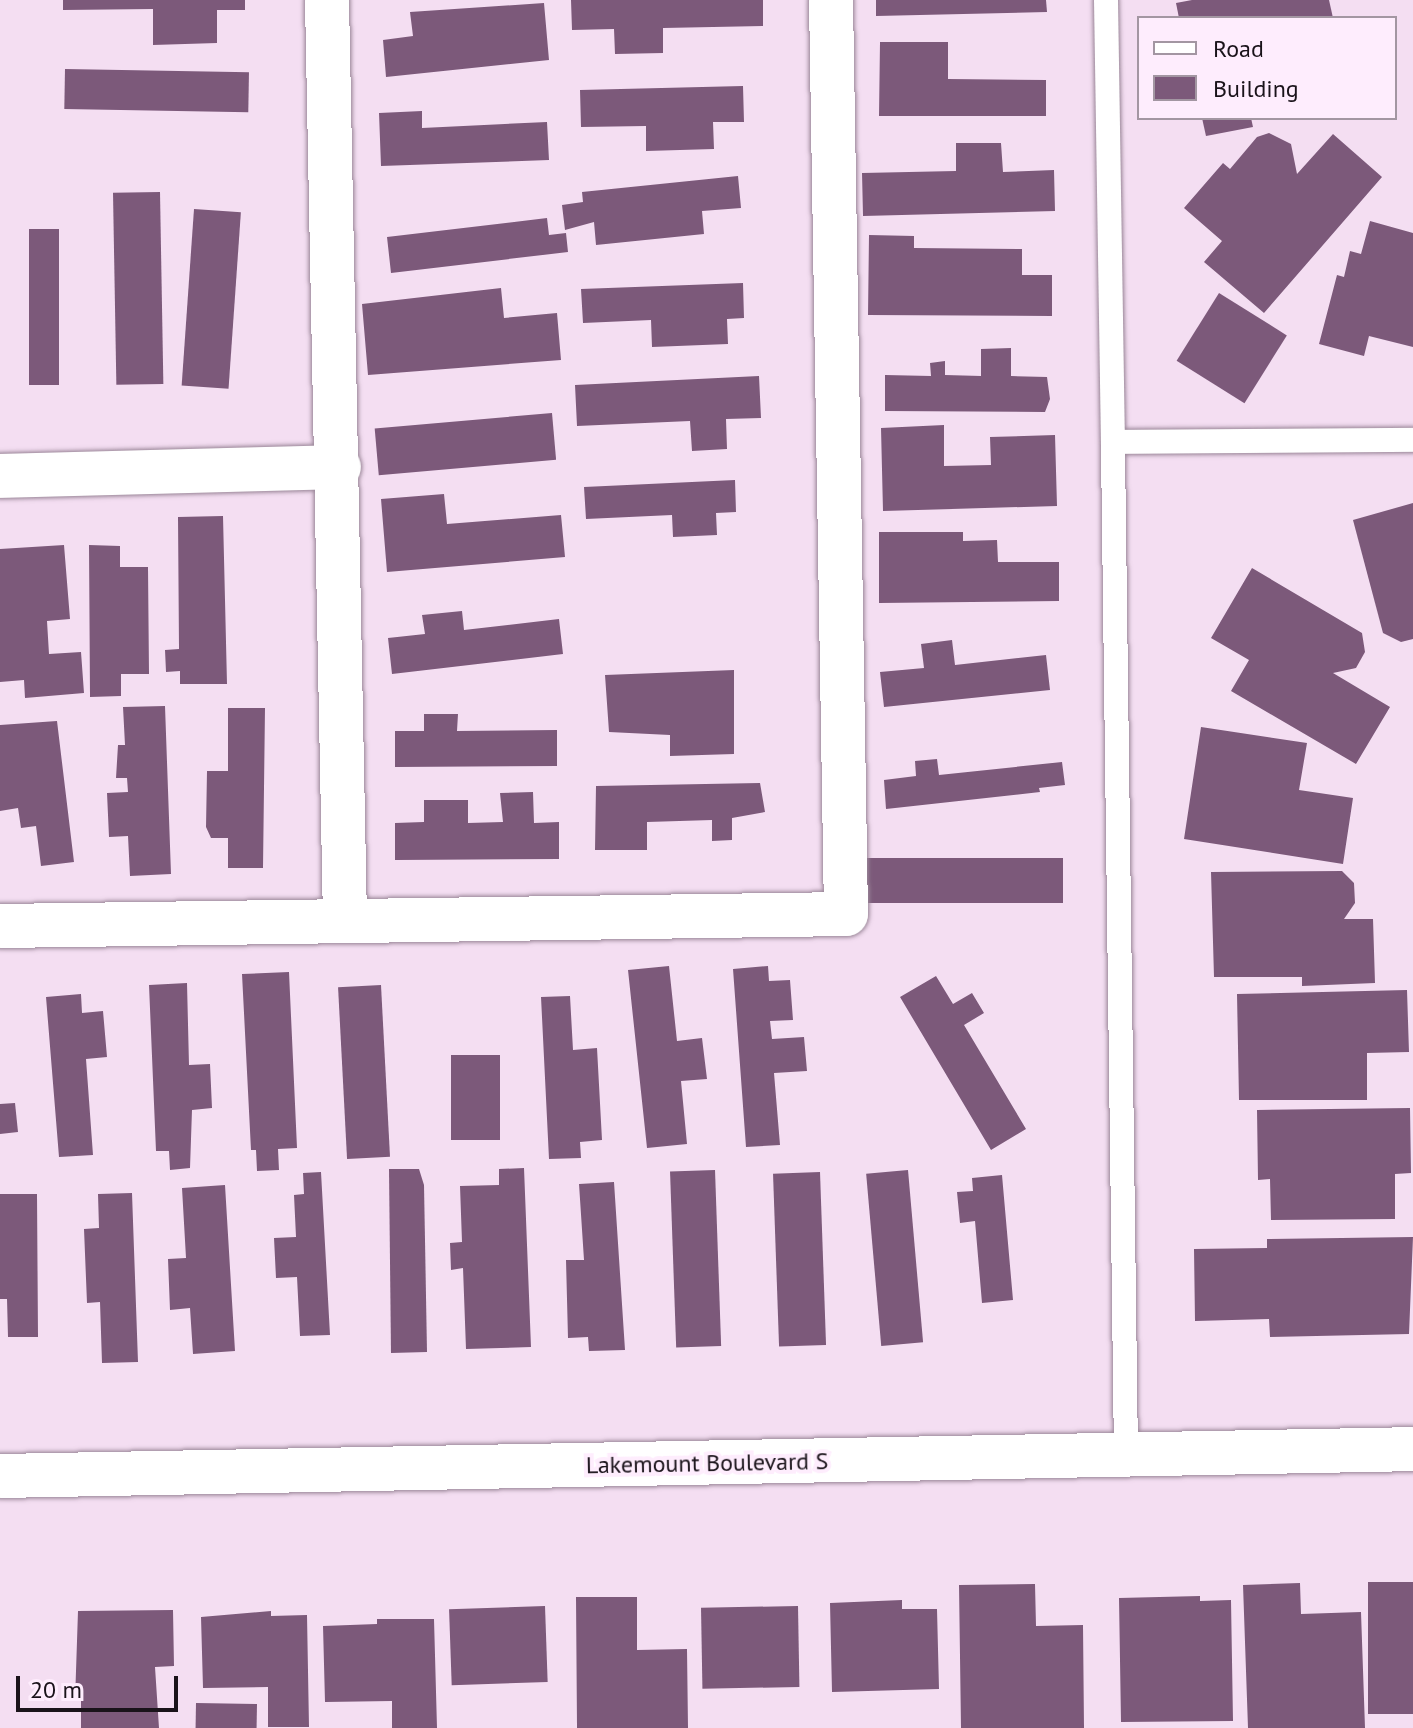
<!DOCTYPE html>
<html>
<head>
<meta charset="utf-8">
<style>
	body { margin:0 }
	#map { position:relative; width:1413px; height:1728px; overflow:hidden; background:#f4def2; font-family:"PT Sans",sans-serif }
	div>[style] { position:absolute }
	.building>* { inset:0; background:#7c597a; transform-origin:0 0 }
	.roads { filter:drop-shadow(0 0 2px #9a8698) drop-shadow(0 0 2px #9a8698) }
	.service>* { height:24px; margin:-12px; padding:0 12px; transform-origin:12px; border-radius:12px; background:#fff }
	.minor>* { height:44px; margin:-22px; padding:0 22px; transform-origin:22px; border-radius:22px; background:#fff }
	span { translate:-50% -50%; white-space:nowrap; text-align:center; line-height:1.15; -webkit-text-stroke:8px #feedfd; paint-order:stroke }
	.street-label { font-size:24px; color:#1a131a }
	.legend { position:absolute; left:1137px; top:16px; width:260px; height:104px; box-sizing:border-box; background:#feedfd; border:2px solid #a396a2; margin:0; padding:10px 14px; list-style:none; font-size:24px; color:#1a131a }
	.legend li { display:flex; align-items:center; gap:16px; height:40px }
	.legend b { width:40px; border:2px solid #a396a2 }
	.scale { position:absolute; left:16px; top:1676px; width:162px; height:36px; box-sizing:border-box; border:4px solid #1a131a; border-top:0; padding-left:10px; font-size:24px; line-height:28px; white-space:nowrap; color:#1a131a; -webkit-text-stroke:6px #feedfd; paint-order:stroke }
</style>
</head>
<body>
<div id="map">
	<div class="building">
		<div style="clip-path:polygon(63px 0,245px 0,245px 10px,217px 10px,217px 43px,153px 45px,153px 9px,63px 10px)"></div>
		<div style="clip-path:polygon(571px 0,763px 0,763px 26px,663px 28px,663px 53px,615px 54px,614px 29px,572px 30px)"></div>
		<div style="clip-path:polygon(876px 0,1046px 0,1047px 12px,876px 16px)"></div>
		<div style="clip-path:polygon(1192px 0,1329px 0,1333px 18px,1179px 18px,1176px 3px)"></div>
		<div style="clip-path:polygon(544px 3px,549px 60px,386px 77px,383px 40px,413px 36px,410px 12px)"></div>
		<div style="clip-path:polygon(880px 42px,948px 42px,948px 79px,1046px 80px,1046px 116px,879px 116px)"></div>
		<div style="left:65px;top:69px;width:184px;height:40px;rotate:1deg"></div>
		<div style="clip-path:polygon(743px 86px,744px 122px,713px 122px,714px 149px,646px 151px,646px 126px,581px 127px,580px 90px)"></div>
		<div style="clip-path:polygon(422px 111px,422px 128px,547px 122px,549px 160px,381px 166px,379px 113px)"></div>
		<div style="clip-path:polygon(1202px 118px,1251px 118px,1253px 127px,1206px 136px)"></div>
		<div style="clip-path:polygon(1269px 133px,1291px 144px,1297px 174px,1333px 134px,1382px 177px,1264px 313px,1204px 262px,1222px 241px,1184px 208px,1223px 163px,1230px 169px,1257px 137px)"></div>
		<div style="clip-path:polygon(956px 143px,1001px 143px,1003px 172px,1054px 170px,1055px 211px,863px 216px,862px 173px,956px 171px)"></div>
		<div style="clip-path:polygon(738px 176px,741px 208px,702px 211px,704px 234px,596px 245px,594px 222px,565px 230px,562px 205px,583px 202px,582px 192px)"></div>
		<div style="left:160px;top:192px;width:192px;height:47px;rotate:89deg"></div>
		<div style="left:194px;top:209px;width:47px;height:177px;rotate:4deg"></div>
		<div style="clip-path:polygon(547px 218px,549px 235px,566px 233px,568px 252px,391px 273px,387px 237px)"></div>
		<div style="clip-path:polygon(1370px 221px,1413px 233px,1413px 347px,1369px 336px,1364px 356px,1319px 344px,1337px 275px,1344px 277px,1350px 251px,1361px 254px)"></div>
		<div style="left:29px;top:229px;width:30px;height:156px"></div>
		<div style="clip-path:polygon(869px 235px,914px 236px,914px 248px,1022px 249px,1022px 275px,1052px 275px,1052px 316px,868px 315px)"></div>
		<div style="clip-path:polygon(743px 283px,744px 318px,727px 319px,728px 344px,652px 347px,651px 320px,583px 323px,581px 289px)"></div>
		<div style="clip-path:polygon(501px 288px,504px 318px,557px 313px,561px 360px,368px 375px,362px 304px)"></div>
		<div style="left:1219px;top:293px;width:80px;height:80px;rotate:32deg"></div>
		<div style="clip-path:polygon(1011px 348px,1011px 376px,1047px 377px,1050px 399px,1045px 412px,885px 411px,885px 375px,931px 376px,930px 363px,945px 361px,945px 375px,981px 376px,981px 349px)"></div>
		<div style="clip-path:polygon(759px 376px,761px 418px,726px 419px,727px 449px,692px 451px,690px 421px,577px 426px,575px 385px)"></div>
		<div style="left:552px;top:413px;width:47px;height:178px;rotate:85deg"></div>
		<div style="clip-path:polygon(944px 425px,944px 466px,991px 465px,990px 437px,1055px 435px,1057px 506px,883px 511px,881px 428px)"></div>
		<div style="clip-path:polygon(735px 480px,736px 512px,716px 513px,717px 535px,673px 537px,672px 515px,586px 519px,584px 487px)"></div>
		<div style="clip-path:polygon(444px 494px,447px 524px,561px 515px,565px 557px,387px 572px,381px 499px)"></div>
		<div style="clip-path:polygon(1413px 503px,1413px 639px,1401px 642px,1383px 633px,1353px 520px)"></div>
		<div style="clip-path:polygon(223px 516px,227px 684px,180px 684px,180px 671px,166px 672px,165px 650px,179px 649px,178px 517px)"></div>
		<div style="clip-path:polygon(879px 532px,963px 532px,963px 541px,997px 540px,998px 562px,1059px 562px,1059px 601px,879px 603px)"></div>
		<div style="clip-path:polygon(64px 545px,70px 619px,47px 621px,49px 654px,81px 652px,84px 693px,25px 698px,24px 680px,0 682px,0 549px)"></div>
		<div style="clip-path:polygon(89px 545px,120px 546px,120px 567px,148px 567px,149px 674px,121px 674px,121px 696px,90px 697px)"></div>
		<div style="clip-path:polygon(1252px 568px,1362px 633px,1365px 652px,1356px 668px,1333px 673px,1390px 707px,1356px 764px,1231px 691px,1249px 660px,1211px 638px)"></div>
		<div style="clip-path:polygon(462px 611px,464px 630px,559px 619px,563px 654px,392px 674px,388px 638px,425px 634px,422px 615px)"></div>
		<div style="clip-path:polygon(952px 640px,955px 665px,1046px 655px,1050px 690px,884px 707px,880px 672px,924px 668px,921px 644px)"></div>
		<div style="clip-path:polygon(734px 670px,734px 754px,670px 756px,670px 735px,609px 732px,605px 675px)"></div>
		<div style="clip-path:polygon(165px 706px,171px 874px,130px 876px,128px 836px,109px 837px,107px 793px,128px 792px,127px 778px,116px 778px,118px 745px,125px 745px,123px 707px)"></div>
		<div style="clip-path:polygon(228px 708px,265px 708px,263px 868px,228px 868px,228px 838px,211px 838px,206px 827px,207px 771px,228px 771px)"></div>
		<div style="clip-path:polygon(424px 714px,458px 714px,457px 731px,557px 730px,557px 766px,395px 767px,395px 731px,424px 731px)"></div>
		<div style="clip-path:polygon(57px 721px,74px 862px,41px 866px,36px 826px,21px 828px,18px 808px,0 811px,0 725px)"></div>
		<div style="clip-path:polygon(1201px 727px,1307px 743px,1299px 790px,1353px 798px,1343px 864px,1184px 839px)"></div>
		<div style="clip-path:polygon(937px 759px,939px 775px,1062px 762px,1065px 785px,1039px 788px,1040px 792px,886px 809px,884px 780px,916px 776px,915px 761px)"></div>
		<div style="clip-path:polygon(760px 783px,765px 812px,732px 818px,732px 840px,712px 841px,712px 820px,647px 822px,647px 850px,595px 850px,596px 786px)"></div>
		<div style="clip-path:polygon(533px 792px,534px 823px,559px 822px,559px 859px,395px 860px,395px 823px,424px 822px,424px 800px,468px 800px,468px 823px,503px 822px,500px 793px)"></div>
		<div style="left:1063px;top:858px;width:45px;height:196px;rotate:90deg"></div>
		<div style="clip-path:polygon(1342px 871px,1354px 883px,1355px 903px,1344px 919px,1373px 919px,1375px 983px,1302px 986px,1302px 977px,1214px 977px,1211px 872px)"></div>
		<div style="clip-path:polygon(669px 966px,677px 1041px,702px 1038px,707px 1079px,681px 1081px,687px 1144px,647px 1148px,628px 970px)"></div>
		<div style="clip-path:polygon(768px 966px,769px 981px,790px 980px,793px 1020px,770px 1021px,772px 1039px,804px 1037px,807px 1071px,774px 1073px,780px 1145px,746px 1147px,733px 969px)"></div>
		<div style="clip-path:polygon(289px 972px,297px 1148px,278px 1149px,279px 1170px,257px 1171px,256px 1150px,251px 1150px,242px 974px)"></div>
		<div style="clip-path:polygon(936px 976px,953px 1004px,972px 993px,984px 1013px,964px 1025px,1026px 1129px,991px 1150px,900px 997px)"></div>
		<div style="clip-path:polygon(187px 983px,189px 1065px,210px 1064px,212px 1108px,192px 1110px,190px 1168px,170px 1170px,169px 1151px,156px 1151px,149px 985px)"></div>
		<div style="left:381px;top:985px;width:172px;height:43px;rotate:87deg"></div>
		<div style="clip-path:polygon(1407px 990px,1409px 1052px,1367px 1053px,1367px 1100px,1239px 1100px,1237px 994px)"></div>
		<div style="clip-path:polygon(81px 994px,82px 1013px,103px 1011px,107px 1057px,86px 1059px,93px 1155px,59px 1157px,46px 997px)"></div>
		<div style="clip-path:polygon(570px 996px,573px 1050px,597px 1048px,602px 1140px,580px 1142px,581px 1158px,549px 1159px,541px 997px)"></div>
		<div style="left:451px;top:1055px;width:49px;height:85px"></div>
		<div style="clip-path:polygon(15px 1103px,18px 1132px,0 1134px,0 1104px)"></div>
		<div style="clip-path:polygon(1410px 1108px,1411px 1173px,1395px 1174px,1395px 1219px,1271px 1220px,1270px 1179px,1258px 1180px,1257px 1110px)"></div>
		<div style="clip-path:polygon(524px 1168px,531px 1347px,466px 1349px,463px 1268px,451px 1270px,450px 1243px,462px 1242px,460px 1186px,499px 1185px,499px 1169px)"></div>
		<div style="clip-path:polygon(389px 1169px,419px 1169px,424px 1185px,427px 1352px,391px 1353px)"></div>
		<div style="left:715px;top:1170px;width:176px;height:45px;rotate:88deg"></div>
		<div style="left:908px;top:1170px;width:173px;height:42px;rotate:85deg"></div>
		<div style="clip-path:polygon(321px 1172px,330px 1335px,300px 1336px,297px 1277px,276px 1278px,274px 1238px,296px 1237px,294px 1195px,304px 1194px,303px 1173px)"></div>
		<div style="left:820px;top:1172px;width:173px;height:47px;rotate:88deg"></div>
		<div style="clip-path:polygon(1002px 1175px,1013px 1300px,982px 1303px,975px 1221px,960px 1223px,957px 1192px,973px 1191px,972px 1178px)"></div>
		<div style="clip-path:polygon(614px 1182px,625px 1350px,589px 1351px,588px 1337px,568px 1338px,566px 1260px,584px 1260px,579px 1184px)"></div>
		<div style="clip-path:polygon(225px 1185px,235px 1351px,193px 1354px,190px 1308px,170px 1310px,168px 1259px,186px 1258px,182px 1188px)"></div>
		<div style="clip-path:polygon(132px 1193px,138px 1362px,102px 1363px,100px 1302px,87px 1303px,84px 1229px,99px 1228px,98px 1194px)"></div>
		<div style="clip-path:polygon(0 1194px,37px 1194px,38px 1337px,8px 1337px,7px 1299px,0 1299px)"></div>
		<div style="clip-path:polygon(1413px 1237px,1409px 1334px,1270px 1337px,1269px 1319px,1195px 1321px,1194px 1249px,1267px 1248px,1267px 1239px)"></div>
		<div style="left:1368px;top:1582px;width:45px;height:132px"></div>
		<div style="clip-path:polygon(1300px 1583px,1301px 1614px,1361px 1612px,1365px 1728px,1248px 1728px,1243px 1585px)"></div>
		<div style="clip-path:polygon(1035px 1584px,1036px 1626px,1083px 1625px,1084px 1728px,961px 1728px,959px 1585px)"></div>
		<div style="clip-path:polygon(1200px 1596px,1200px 1601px,1231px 1600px,1233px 1721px,1121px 1722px,1119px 1598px)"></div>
		<div style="clip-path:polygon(576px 1597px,637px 1597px,637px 1650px,687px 1649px,688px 1728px,577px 1728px)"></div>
		<div style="clip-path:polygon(902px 1600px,902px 1609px,937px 1609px,939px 1689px,832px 1692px,830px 1603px)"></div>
		<div style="left:545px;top:1606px;width:76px;height:96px;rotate:88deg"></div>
		<div style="left:798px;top:1606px;width:81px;height:97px;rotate:89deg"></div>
		<div style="clip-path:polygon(173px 1610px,174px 1666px,155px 1667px,159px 1728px,81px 1728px,81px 1701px,75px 1701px,78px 1611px)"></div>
		<div style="clip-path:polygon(271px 1611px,271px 1616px,307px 1615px,309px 1727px,268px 1727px,268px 1687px,203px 1688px,201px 1617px)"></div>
		<div style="clip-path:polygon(377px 1619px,434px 1619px,437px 1728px,392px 1728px,392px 1701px,325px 1702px,323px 1626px,377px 1624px)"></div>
		<div style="left:196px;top:1703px;width:61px;height:25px;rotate:1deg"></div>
	</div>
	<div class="roads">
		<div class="service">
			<div style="left:1106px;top:0;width:442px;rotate:89.1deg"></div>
			<div style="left:1126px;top:1455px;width:1013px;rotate:-90.74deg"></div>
			<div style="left:1113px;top:442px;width:300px;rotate:-0.4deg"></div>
		</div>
		<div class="minor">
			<div style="left:327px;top:0;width:921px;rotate:88.88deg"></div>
			<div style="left:0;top:476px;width:339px;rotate:-1.5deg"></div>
			<div style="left:0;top:926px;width:846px;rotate:-0.81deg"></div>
			<div style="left:846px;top:914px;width:914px;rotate:-90.94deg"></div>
			<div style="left:0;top:1476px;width:1413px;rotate:-1.09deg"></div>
		</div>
	</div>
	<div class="street-label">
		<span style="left:707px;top:1463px;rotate:-1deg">Lakemount Boulevard S</span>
	</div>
	<ul class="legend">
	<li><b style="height:10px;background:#fff"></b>Road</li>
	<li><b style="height:22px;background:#7c597a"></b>Building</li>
	</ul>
	<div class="scale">20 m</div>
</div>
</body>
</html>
